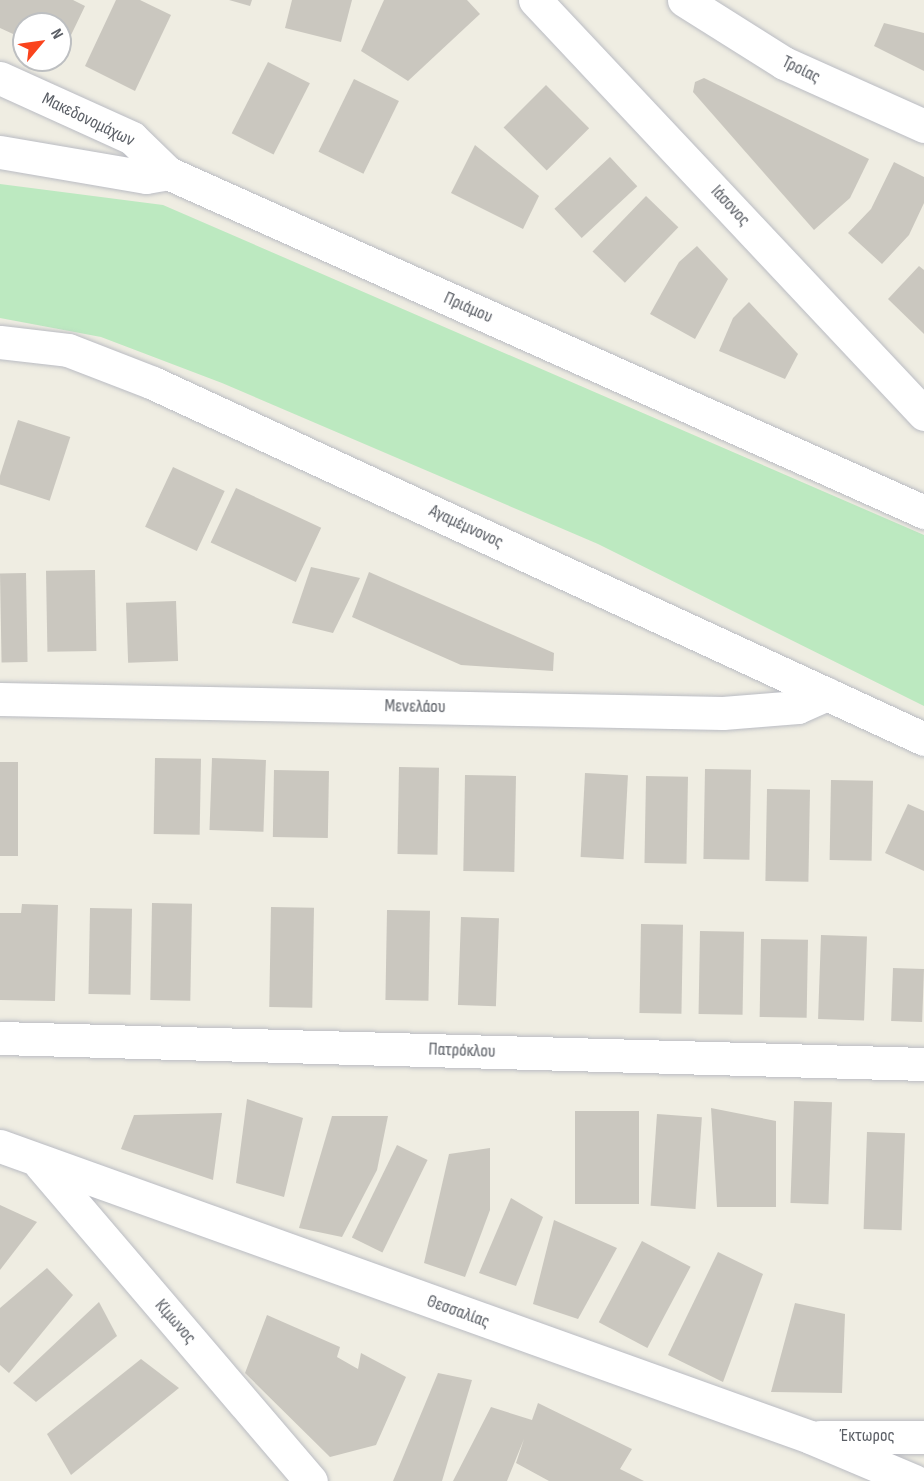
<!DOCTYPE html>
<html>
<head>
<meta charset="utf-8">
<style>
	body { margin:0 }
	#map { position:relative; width:924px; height:1481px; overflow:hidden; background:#efede2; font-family:"Sofia Sans Condensed",sans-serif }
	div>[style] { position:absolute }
	.green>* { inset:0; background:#bce9c0 }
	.building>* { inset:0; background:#cac7bf; transform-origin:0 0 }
	.roads { filter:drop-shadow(0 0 2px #babcc3) drop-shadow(0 0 2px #babcc3) }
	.minor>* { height:33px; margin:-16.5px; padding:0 16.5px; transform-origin:16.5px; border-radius:16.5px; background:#fff }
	span { translate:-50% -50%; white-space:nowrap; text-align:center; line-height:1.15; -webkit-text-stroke:4.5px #fff; paint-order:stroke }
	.street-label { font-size:18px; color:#5a5e65 }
	.north { position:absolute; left:12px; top:12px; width:60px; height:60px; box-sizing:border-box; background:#fff; border:2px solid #bdbfc1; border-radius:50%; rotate:61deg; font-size:16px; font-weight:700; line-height:24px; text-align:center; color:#5a5e65 }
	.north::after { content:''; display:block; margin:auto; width:21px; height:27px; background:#fa441d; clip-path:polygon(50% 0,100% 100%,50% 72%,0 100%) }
</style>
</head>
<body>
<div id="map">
	<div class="green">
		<div style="clip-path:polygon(0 184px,163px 205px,924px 535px,924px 706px,598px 544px,222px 383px,101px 337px,0 318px)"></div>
	</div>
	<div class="building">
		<div style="clip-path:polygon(0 0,73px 0,85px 6px,60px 58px,60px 24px,24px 24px,24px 39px,0 28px)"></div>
		<div style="clip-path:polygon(116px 0,140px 0,171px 15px,135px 91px,85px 66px)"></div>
		<div style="clip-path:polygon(229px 0,252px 0,250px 6px)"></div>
		<div style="clip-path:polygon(292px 0,352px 0,341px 42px,285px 28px)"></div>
		<div style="clip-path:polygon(384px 0,467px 0,480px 14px,408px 81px,361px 51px)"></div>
		<div style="clip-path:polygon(884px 23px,924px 33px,924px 71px,874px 46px)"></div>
		<div style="left:268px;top:62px;width:47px;height:80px;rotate:27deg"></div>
		<div style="clip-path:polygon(704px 78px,869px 159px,850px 198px,814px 230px,693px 92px,695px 82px)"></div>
		<div style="left:354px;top:79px;width:50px;height:81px;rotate:26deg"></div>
		<div style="left:546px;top:85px;width:61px;height:60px;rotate:45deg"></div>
		<div style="clip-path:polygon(475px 145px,539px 196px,523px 229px,451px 193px)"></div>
		<div style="left:610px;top:157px;width:40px;height:76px;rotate:47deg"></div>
		<div style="clip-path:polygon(894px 162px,924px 177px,924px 203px,909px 235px,882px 264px,848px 233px,871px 209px)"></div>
		<div style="left:646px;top:196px;width:45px;height:77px;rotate:44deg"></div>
		<div style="clip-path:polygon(697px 246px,728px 279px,695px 339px,650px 314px,679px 262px)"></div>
		<div style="clip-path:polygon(919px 266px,924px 270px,924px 334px,888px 299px)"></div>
		<div style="clip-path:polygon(749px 302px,798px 354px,785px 379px,719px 351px,733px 318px)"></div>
		<div style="left:18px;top:420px;width:55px;height:67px;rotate:18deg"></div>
		<div style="left:173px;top:467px;width:57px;height:66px;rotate:25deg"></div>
		<div style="left:236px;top:488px;width:94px;height:60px;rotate:25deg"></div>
		<div style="clip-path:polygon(311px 567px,360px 578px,333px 633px,292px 623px)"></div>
		<div style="left:95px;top:570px;width:81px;height:49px;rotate:89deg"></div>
		<div style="clip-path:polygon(369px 572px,554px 653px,553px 671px,461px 665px,352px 617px)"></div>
		<div style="left:26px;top:573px;width:89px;height:26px;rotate:89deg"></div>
		<div style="left:176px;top:601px;width:60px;height:50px;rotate:88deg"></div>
		<div style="left:155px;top:758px;width:46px;height:76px;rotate:1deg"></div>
		<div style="left:212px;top:758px;width:54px;height:72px;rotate:2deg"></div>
		<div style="left:0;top:762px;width:18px;height:94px"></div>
		<div style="left:399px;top:767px;width:40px;height:87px;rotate:1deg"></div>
		<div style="left:705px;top:769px;width:46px;height:90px;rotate:1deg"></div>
		<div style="left:274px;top:770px;width:55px;height:67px;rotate:1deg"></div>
		<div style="left:585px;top:773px;width:43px;height:84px;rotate:3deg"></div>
		<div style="left:465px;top:775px;width:51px;height:96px;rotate:1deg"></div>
		<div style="left:646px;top:776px;width:42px;height:87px;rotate:1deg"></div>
		<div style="left:831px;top:780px;width:42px;height:80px;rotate:1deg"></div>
		<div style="left:767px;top:789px;width:43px;height:92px;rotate:1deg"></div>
		<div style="clip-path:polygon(908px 804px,924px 811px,924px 871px,885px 853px)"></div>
		<div style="left:152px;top:903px;width:40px;height:97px;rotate:1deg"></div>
		<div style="clip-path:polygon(22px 904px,58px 905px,55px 1001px,0 1000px,0 913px,21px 913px)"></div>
		<div style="left:271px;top:907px;width:43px;height:100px;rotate:1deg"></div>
		<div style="left:90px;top:908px;width:42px;height:86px;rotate:1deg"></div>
		<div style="left:387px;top:910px;width:43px;height:90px;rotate:1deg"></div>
		<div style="left:461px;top:917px;width:38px;height:88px;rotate:2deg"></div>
		<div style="left:641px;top:924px;width:42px;height:89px;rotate:1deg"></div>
		<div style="left:700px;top:931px;width:44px;height:83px;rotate:1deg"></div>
		<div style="left:821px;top:935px;width:46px;height:84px;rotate:2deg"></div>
		<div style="left:761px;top:939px;width:47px;height:78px;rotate:1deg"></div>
		<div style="left:893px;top:968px;width:31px;height:53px;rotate:2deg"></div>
		<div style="clip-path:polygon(247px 1099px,303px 1118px,284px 1197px,236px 1183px)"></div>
		<div style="left:794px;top:1101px;width:38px;height:102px;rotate:2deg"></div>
		<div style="clip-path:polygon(711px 1108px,776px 1121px,776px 1207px,717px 1207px)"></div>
		<div style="left:575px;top:1111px;width:64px;height:93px"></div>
		<div style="clip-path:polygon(222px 1113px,213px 1180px,121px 1149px,134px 1115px)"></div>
		<div style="left:657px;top:1114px;width:45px;height:92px;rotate:4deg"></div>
		<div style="clip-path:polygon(332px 1116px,388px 1116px,377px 1170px,342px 1237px,299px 1228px)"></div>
		<div style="left:867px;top:1132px;width:38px;height:97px;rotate:2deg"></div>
		<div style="left:397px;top:1145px;width:34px;height:103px;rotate:26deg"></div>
		<div style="clip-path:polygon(490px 1148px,490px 1210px,465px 1277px,424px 1263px,449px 1154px)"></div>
		<div style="clip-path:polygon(511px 1198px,543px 1217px,516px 1286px,479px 1273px)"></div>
		<div style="clip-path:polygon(0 1205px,37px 1222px,0 1270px)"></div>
		<div style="clip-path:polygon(554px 1220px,617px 1248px,578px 1319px,533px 1304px)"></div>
		<div style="left:642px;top:1241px;width:55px;height:92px;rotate:28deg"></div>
		<div style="clip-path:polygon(718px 1252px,763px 1274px,723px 1382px,668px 1355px)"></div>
		<div style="clip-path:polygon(47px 1268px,73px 1295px,9px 1373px,0 1365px,0 1308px)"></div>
		<div style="clip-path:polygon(99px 1302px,117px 1336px,36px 1402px,13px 1383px)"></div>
		<div style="clip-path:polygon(795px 1303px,845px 1314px,842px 1393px,771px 1392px)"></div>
		<div style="clip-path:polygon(267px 1315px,340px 1347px,337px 1357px,358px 1369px,361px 1353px,406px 1377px,376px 1445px,330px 1457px,245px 1373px)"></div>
		<div style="clip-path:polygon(141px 1359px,179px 1388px,71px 1475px,47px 1434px)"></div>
		<div style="clip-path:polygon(438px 1373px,472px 1380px,442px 1481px,393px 1481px)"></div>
		<div style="clip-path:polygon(538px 1403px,632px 1449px,620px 1469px,644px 1481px,549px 1481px,516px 1463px,524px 1439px,507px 1481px,453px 1481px,491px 1407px,532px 1420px)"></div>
	</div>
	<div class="roads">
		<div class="minor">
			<div style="left:535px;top:0;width:568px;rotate:46.78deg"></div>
			<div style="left:684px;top:0;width:118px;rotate:32.2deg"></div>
			<div style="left:784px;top:63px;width:154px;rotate:24.2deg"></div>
			<div style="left:0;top:78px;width:145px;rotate:24.4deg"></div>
			<div style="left:132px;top:138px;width:50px;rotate:44.2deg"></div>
			<div style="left:0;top:152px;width:148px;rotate:9.7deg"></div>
			<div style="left:146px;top:177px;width:22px;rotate:-10deg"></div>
			<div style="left:168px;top:173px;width:829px;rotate:24.15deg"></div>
			<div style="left:0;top:342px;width:68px;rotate:6.7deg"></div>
			<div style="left:68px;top:350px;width:91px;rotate:21.2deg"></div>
			<div style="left:153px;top:383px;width:849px;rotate:24.78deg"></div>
			<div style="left:0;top:699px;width:723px;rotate:1.11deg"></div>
			<div style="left:723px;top:713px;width:75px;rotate:-4.6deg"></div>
			<div style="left:798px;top:707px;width:32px;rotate:-24deg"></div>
			<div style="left:0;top:1038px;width:924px;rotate:1.61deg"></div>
			<div style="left:0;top:1146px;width:861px;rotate:19.76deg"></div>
			<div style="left:810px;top:1437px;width:113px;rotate:22.9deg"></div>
			<div style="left:40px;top:1164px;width:417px;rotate:49.5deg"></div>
			<div style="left:820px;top:1437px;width:104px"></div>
		</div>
	</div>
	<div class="street-label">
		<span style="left:801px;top:70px;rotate:26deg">Τροίας</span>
		<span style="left:88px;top:120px;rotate:26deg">Μακεδονομάχων</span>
		<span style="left:730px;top:206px;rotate:47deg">Ιάσονος</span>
		<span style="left:468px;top:308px;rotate:24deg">Πριάμου</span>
		<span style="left:466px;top:527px;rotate:25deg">Αγαμέμνονος</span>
		<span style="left:415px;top:707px;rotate:1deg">Μενελάου</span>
		<span style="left:462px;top:1051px;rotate:2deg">Πατρόκλου</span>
		<span style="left:458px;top:1312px;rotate:20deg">Θεσσαλίας</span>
		<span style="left:175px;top:1322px;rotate:49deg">Κίμωνος</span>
		<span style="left:867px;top:1436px">Έκτωρος</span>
	</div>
	<div class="north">N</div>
</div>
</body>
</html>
